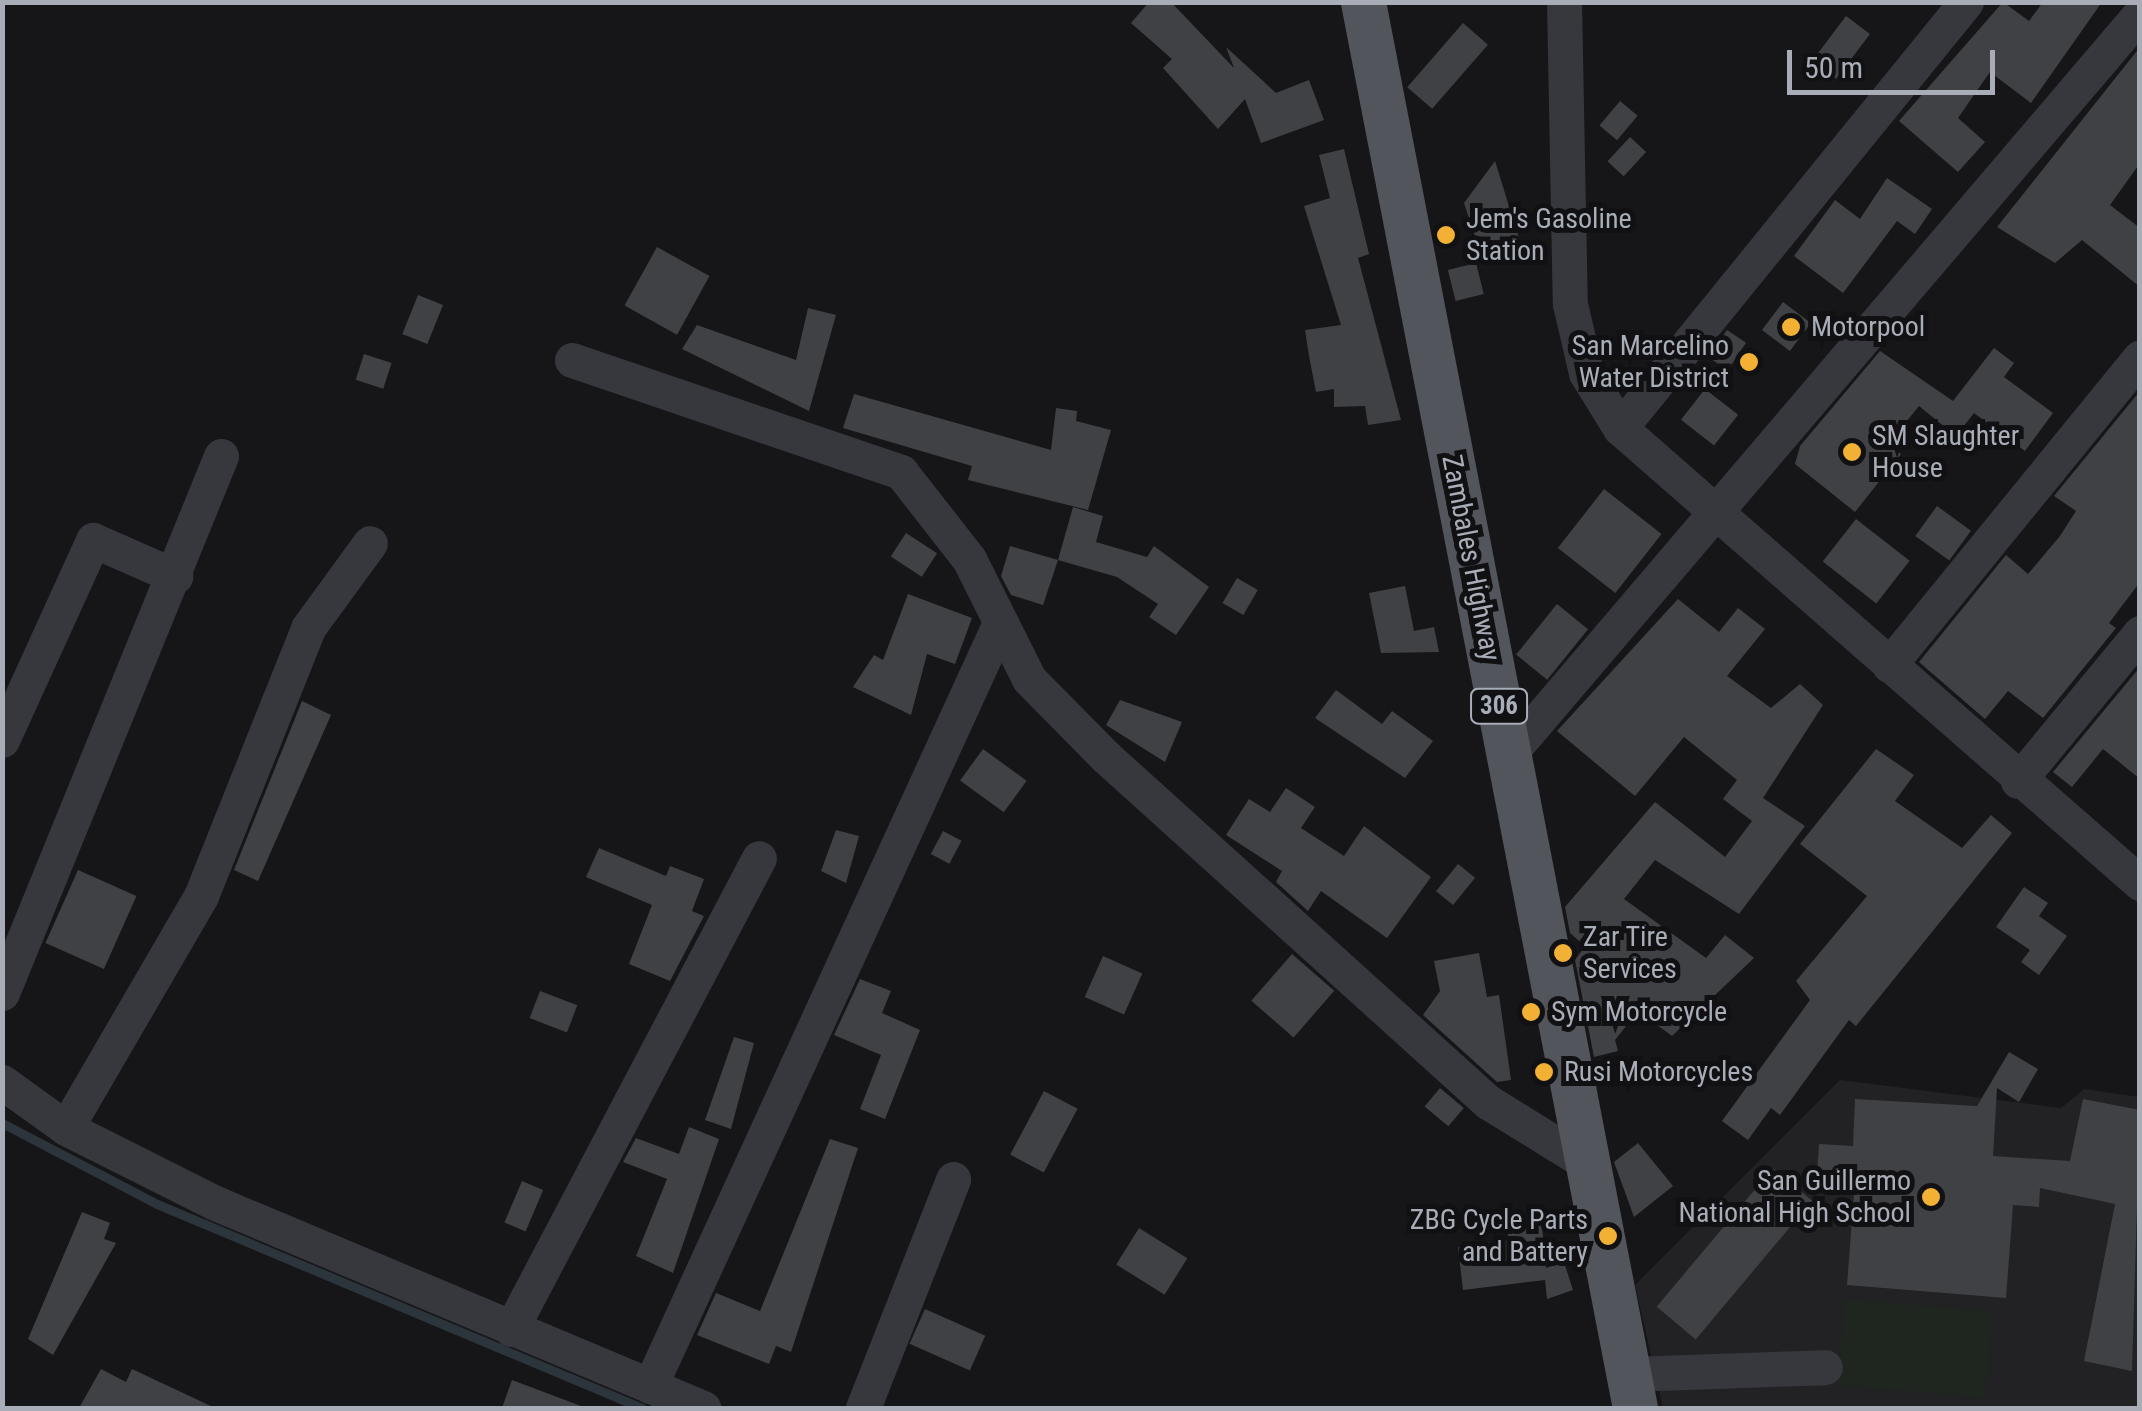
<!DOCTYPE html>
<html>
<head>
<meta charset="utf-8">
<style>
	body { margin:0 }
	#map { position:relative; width:2142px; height:1411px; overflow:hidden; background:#161618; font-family:"Roboto Condensed",sans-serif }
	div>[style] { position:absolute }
	.built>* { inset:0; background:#222225 }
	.green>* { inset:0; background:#1e261f; transform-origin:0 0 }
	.stream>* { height:9px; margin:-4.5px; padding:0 4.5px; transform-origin:4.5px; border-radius:4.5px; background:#2c353c }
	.building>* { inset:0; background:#404145; transform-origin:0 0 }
	.minor>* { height:35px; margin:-17.5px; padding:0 17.5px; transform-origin:17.5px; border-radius:17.5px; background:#37383d }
	.major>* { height:45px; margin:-22.5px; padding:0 22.5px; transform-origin:22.5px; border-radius:22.5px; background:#53555c }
	.dots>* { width:28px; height:28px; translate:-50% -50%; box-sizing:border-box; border:5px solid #111113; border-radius:50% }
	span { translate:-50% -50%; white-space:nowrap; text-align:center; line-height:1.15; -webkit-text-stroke:10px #111113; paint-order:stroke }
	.shield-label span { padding:2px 8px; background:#111113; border:2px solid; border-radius:8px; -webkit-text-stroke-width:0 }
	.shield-label { font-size:25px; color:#a8adb8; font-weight:700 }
	.poi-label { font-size:28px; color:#a8adb8 }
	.left { translate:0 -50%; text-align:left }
	.right { translate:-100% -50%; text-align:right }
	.street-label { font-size:28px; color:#a8adb8 }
	.frame { position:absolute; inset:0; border:5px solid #a8adb8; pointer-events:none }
	.scale { position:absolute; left:1787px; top:50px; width:208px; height:45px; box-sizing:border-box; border:5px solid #a8adb8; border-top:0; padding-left:12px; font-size:30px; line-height:35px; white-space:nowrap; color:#a8adb8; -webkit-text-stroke:8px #111113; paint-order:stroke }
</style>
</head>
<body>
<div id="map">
	<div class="built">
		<div style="clip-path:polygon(1840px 1080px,2061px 1108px,2084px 1089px,2139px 1097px,2139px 1408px,1663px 1408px,1635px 1285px)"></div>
	</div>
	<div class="green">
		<div style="left:1845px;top:1299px;width:148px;height:86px;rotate:5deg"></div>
	</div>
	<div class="stream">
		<div style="left:2px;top:1123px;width:175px;rotate:27.6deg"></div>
		<div style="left:157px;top:1204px;width:526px;rotate:22.81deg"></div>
	</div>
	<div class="building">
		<div style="clip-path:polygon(1149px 2px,1171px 2px,1234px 68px,1226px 47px,1276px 93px,1309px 80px,1324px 120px,1261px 143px,1245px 99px,1218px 129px,1163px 68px,1172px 59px,1131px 23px)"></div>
		<div style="clip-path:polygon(2003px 2px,2029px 21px,2043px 2px,2102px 2px,2031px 103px,1990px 72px,1958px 118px,1985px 142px,1958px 172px,1899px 121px)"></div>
		<div style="left:1846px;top:16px;width:30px;height:56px;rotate:37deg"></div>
		<div style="left:1463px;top:23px;width:33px;height:85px;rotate:41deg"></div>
		<div style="clip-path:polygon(2140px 47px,2140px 163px,2110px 205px,2140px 228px,2140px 287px,2082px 240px,2055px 263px,1997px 227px)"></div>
		<div style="left:1620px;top:101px;width:23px;height:32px;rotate:40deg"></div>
		<div style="left:1630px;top:137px;width:22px;height:33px;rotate:43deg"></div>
		<div style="clip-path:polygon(1344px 149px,1369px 254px,1358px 258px,1401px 420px,1368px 425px,1365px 406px,1334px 407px,1334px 389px,1316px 392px,1309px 356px,1305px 330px,1341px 325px,1304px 206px,1330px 198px,1319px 155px)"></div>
		<div style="clip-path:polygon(1495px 161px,1521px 245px,1482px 258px,1464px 203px)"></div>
		<div style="clip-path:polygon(1887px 178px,1932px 209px,1915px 234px,1897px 221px,1843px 293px,1794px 256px,1835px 200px,1860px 219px)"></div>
		<div style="left:657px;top:247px;width:60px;height:67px;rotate:29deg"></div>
		<div style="left:1476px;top:263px;width:32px;height:29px;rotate:76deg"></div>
		<div style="left:418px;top:295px;width:27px;height:42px;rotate:22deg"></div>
		<div style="left:1783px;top:302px;width:35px;height:35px;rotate:37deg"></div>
		<div style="clip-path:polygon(808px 308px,836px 315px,809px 411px,682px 349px,697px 325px,796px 360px)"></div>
		<div style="left:1727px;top:330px;width:23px;height:33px;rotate:34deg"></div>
		<div style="clip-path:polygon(1994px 348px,2014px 363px,2004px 377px,2053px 413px,2025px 451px,1974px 413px,1956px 436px,1919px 406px,1888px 444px,1901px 454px,1855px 512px,1795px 464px,1800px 446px,1880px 351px,1953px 401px)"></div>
		<div style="left:364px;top:354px;width:29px;height:27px;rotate:18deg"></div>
		<div style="left:1705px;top:389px;width:42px;height:39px;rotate:38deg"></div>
		<div style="clip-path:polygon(2140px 391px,2140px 582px,2109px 623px,2116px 628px,2043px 718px,2008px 691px,1985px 719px,1919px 662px,2006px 555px,2028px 574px,2060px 536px,2076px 511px,2054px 496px)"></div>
		<div style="clip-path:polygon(854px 394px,1051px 450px,1056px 408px,1077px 411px,1076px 421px,1111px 430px,1088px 510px,968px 480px,972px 466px,843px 428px)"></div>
		<div style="left:1604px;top:489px;width:73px;height:75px;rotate:38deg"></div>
		<div style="left:1937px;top:506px;width:42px;height:37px;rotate:36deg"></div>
		<div style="clip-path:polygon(1073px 507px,1103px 516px,1096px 542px,1147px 557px,1154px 546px,1209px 587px,1176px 635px,1149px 617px,1158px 604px,1117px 577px,1058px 560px)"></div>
		<div style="left:1856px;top:519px;width:68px;height:54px;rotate:38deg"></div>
		<div style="left:906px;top:533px;width:37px;height:28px;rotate:33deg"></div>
		<div style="clip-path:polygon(1010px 546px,1058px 560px,1043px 605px,1011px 595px,1001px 576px)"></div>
		<div style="left:1237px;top:578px;width:24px;height:29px;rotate:30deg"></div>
		<div style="clip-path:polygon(1405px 586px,1414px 631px,1434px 627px,1439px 652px,1381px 653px,1369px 593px)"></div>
		<div style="clip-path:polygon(908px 594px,972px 618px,955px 664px,927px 654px,911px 715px,853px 687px,874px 655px,883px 660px)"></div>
		<div style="clip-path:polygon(1678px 599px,1719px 632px,1738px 608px,1765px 629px,1727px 676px,1771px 708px,1800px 684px,1823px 705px,1763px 798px,1805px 826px,1739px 914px,1655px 860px,1624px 899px,1706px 958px,1725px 935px,1754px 958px,1672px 1036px,1638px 1011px,1615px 1040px,1618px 1051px,1594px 1057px,1575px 960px,1585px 946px,1570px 933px,1565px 907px,1655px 802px,1725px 857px,1752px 821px,1723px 799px,1737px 780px,1684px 737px,1635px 796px,1557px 731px)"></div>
		<div style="left:1557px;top:604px;width:40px;height:65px;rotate:39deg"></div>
		<div style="clip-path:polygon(2140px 667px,2140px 779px,2103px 749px,2072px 787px,2053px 772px)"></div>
		<div style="clip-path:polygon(1336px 690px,1382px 724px,1392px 711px,1433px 741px,1405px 778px,1315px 718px)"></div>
		<div style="clip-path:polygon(1120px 700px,1182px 722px,1165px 762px,1106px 725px)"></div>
		<div style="clip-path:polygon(302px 701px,331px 715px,258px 881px,234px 870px)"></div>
		<div style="left:983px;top:749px;width:54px;height:39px;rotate:36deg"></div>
		<div style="clip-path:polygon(1876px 749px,1914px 775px,1895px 801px,1962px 848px,1991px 815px,2012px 833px,1856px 1026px,1849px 1020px,1780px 1115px,1771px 1108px,1748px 1140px,1722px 1121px,1810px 1000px,1796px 981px,1867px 896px,1800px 844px)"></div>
		<div style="clip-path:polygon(1286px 788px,1315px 807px,1301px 828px,1344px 856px,1364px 826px,1431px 877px,1387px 938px,1321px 891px,1308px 911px,1276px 882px,1282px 871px,1226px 835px,1249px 799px,1270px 812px)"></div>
		<div style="clip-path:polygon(836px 830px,859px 836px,846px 883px,821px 871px)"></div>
		<div style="left:943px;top:831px;width:21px;height:26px;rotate:28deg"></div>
		<div style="clip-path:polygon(599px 848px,666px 876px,670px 866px,704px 879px,692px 911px,704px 916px,670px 981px,629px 964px,652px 905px,586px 877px)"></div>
		<div style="left:1458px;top:864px;width:22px;height:35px;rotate:39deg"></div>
		<div style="left:78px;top:870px;width:64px;height:80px;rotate:24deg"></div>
		<div style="clip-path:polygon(2024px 887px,2048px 903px,2039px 916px,2067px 936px,2039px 975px,2021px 962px,2030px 950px,1996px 927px)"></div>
		<div style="clip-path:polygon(1479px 953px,1487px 997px,1499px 995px,1511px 1080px,1497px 1082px,1423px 1015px,1440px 991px,1434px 961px)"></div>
		<div style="left:1292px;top:954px;width:56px;height:62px;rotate:41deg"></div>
		<div style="left:1103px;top:956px;width:43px;height:45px;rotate:24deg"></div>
		<div style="clip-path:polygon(860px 979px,891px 991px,882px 1013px,920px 1030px,885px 1119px,860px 1109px,881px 1055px,834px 1035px)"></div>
		<div style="left:540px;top:991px;width:40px;height:29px;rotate:21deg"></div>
		<div style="clip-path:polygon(734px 1037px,754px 1043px,731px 1129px,705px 1120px)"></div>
		<div style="clip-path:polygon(2009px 1052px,2038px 1069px,2019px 1102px,1997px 1088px,1993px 1156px,2070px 1161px,2083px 1099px,2140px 1110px,2132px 1371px,2084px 1361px,2115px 1204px,2040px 1188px,2039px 1207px,2013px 1205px,2006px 1298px,1847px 1285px,1854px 1194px,1816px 1192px,1819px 1144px,1853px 1146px,1855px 1099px,1977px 1106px)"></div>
		<div style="left:1440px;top:1088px;width:31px;height:24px;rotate:40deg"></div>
		<div style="left:1044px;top:1091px;width:38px;height:72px;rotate:28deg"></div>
		<div style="clip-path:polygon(689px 1127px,719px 1139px,673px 1273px,636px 1256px,667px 1179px,623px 1162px,636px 1138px,679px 1154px)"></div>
		<div style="clip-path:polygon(830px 1139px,858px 1148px,791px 1352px,776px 1346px,769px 1364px,697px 1335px,716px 1293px,760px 1311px)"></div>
		<div style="clip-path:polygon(1638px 1143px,1673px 1186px,1634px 1217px,1614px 1162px)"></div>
		<div style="left:1773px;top:1168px;width:51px;height:181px;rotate:40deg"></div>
		<div style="left:522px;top:1181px;width:23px;height:45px;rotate:23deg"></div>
		<div style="clip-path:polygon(82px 1212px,110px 1223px,104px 1239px,116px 1243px,53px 1355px,28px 1339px)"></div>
		<div style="clip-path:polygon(1541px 1216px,1546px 1268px,1564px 1262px,1573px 1290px,1547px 1299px,1545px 1280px,1463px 1290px,1458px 1247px,1508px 1240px,1508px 1217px)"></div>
		<div style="left:1139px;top:1228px;width:57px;height:43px;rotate:32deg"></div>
		<div style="left:925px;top:1309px;width:66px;height:38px;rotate:24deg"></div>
		<div style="clip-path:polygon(101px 1369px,126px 1382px,132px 1369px,215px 1408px,79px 1408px)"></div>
		<div style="clip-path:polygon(512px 1380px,581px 1406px,581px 1408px,502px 1408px)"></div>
	</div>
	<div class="minor">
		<div style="left:1564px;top:2px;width:302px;rotate:88.9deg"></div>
		<div style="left:1570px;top:304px;width:71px;rotate:76.9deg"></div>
		<div style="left:1586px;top:373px;width:65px;rotate:58.3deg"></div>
		<div style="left:1620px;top:428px;width:691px;rotate:41.19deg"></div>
		<div style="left:572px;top:360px;width:348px;rotate:18.8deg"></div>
		<div style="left:901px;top:472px;width:110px;rotate:52deg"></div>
		<div style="left:969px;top:559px;width:134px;rotate:63.4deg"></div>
		<div style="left:1029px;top:679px;width:110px;rotate:45.4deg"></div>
		<div style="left:1106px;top:757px;width:515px;rotate:42.09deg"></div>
		<div style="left:1488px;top:1102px;width:120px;rotate:31.7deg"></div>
		<div style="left:1620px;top:428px;width:549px;rotate:-50.92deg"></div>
		<div style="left:1889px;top:665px;width:397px;rotate:-50.8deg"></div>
		<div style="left:2px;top:740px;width:220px;rotate:-65.5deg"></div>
		<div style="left:93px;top:540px;width:90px;rotate:23.7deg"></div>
		<div style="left:1509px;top:754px;width:973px;rotate:-49.55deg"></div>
		<div style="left:2018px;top:781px;width:192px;rotate:-50.5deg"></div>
		<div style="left:2px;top:993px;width:580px;rotate:-67.81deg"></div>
		<div style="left:2px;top:1082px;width:79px;rotate:35.7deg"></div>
		<div style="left:66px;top:1128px;width:165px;rotate:26.7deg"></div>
		<div style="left:213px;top:1202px;width:532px;rotate:22.8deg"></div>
		<div style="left:66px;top:1128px;width:268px;rotate:-59.8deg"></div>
		<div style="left:201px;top:896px;width:289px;rotate:-68.2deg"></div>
		<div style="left:308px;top:628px;width:105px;rotate:-53.9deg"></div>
		<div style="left:511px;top:1329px;width:532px;rotate:-62.23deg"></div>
		<div style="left:1629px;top:1374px;width:196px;rotate:-2deg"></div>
		<div style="left:650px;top:1386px;width:839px;rotate:-65.36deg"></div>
		<div style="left:863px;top:1408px;width:246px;rotate:-68.5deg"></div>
	</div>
	<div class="major">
		<div style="left:1363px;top:2px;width:1432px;rotate:79.05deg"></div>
	</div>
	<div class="dots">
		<div style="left:1446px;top:235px;background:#f2b134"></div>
		<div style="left:1791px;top:327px;background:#f2b134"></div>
		<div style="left:1749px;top:362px;background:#f2b134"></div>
		<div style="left:1852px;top:452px;background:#f2b134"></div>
		<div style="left:1563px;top:953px;background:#f2b134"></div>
		<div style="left:1531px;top:1012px;background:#f2b134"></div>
		<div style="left:1544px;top:1072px;background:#f2b134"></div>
		<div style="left:1931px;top:1197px;background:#f2b134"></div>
		<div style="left:1608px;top:1236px;background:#f2b134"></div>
	</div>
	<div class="shield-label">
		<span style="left:1499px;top:706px">306</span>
	</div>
	<div class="poi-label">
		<span class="left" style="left:1466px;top:235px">Jem's Gasoline<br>Station</span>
		<span class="left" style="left:1811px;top:327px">Motorpool</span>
		<span class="right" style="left:1729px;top:362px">San Marcelino<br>Water District</span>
		<span class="left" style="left:1872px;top:452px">SM Slaughter<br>House</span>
		<span class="left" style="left:1583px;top:953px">Zar Tire<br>Services</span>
		<span class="left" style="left:1551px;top:1012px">Sym Motorcycle</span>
		<span class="left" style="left:1564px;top:1072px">Rusi Motorcycles</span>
		<span class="right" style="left:1911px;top:1197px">San Guillermo<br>National High School</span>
		<span class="right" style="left:1588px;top:1236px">ZBG Cycle Parts<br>and Battery</span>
	</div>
	<div class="street-label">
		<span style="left:1471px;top:558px;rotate:79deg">Zambales Highway</span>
	</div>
	<div class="frame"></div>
	<div class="scale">50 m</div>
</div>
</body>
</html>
